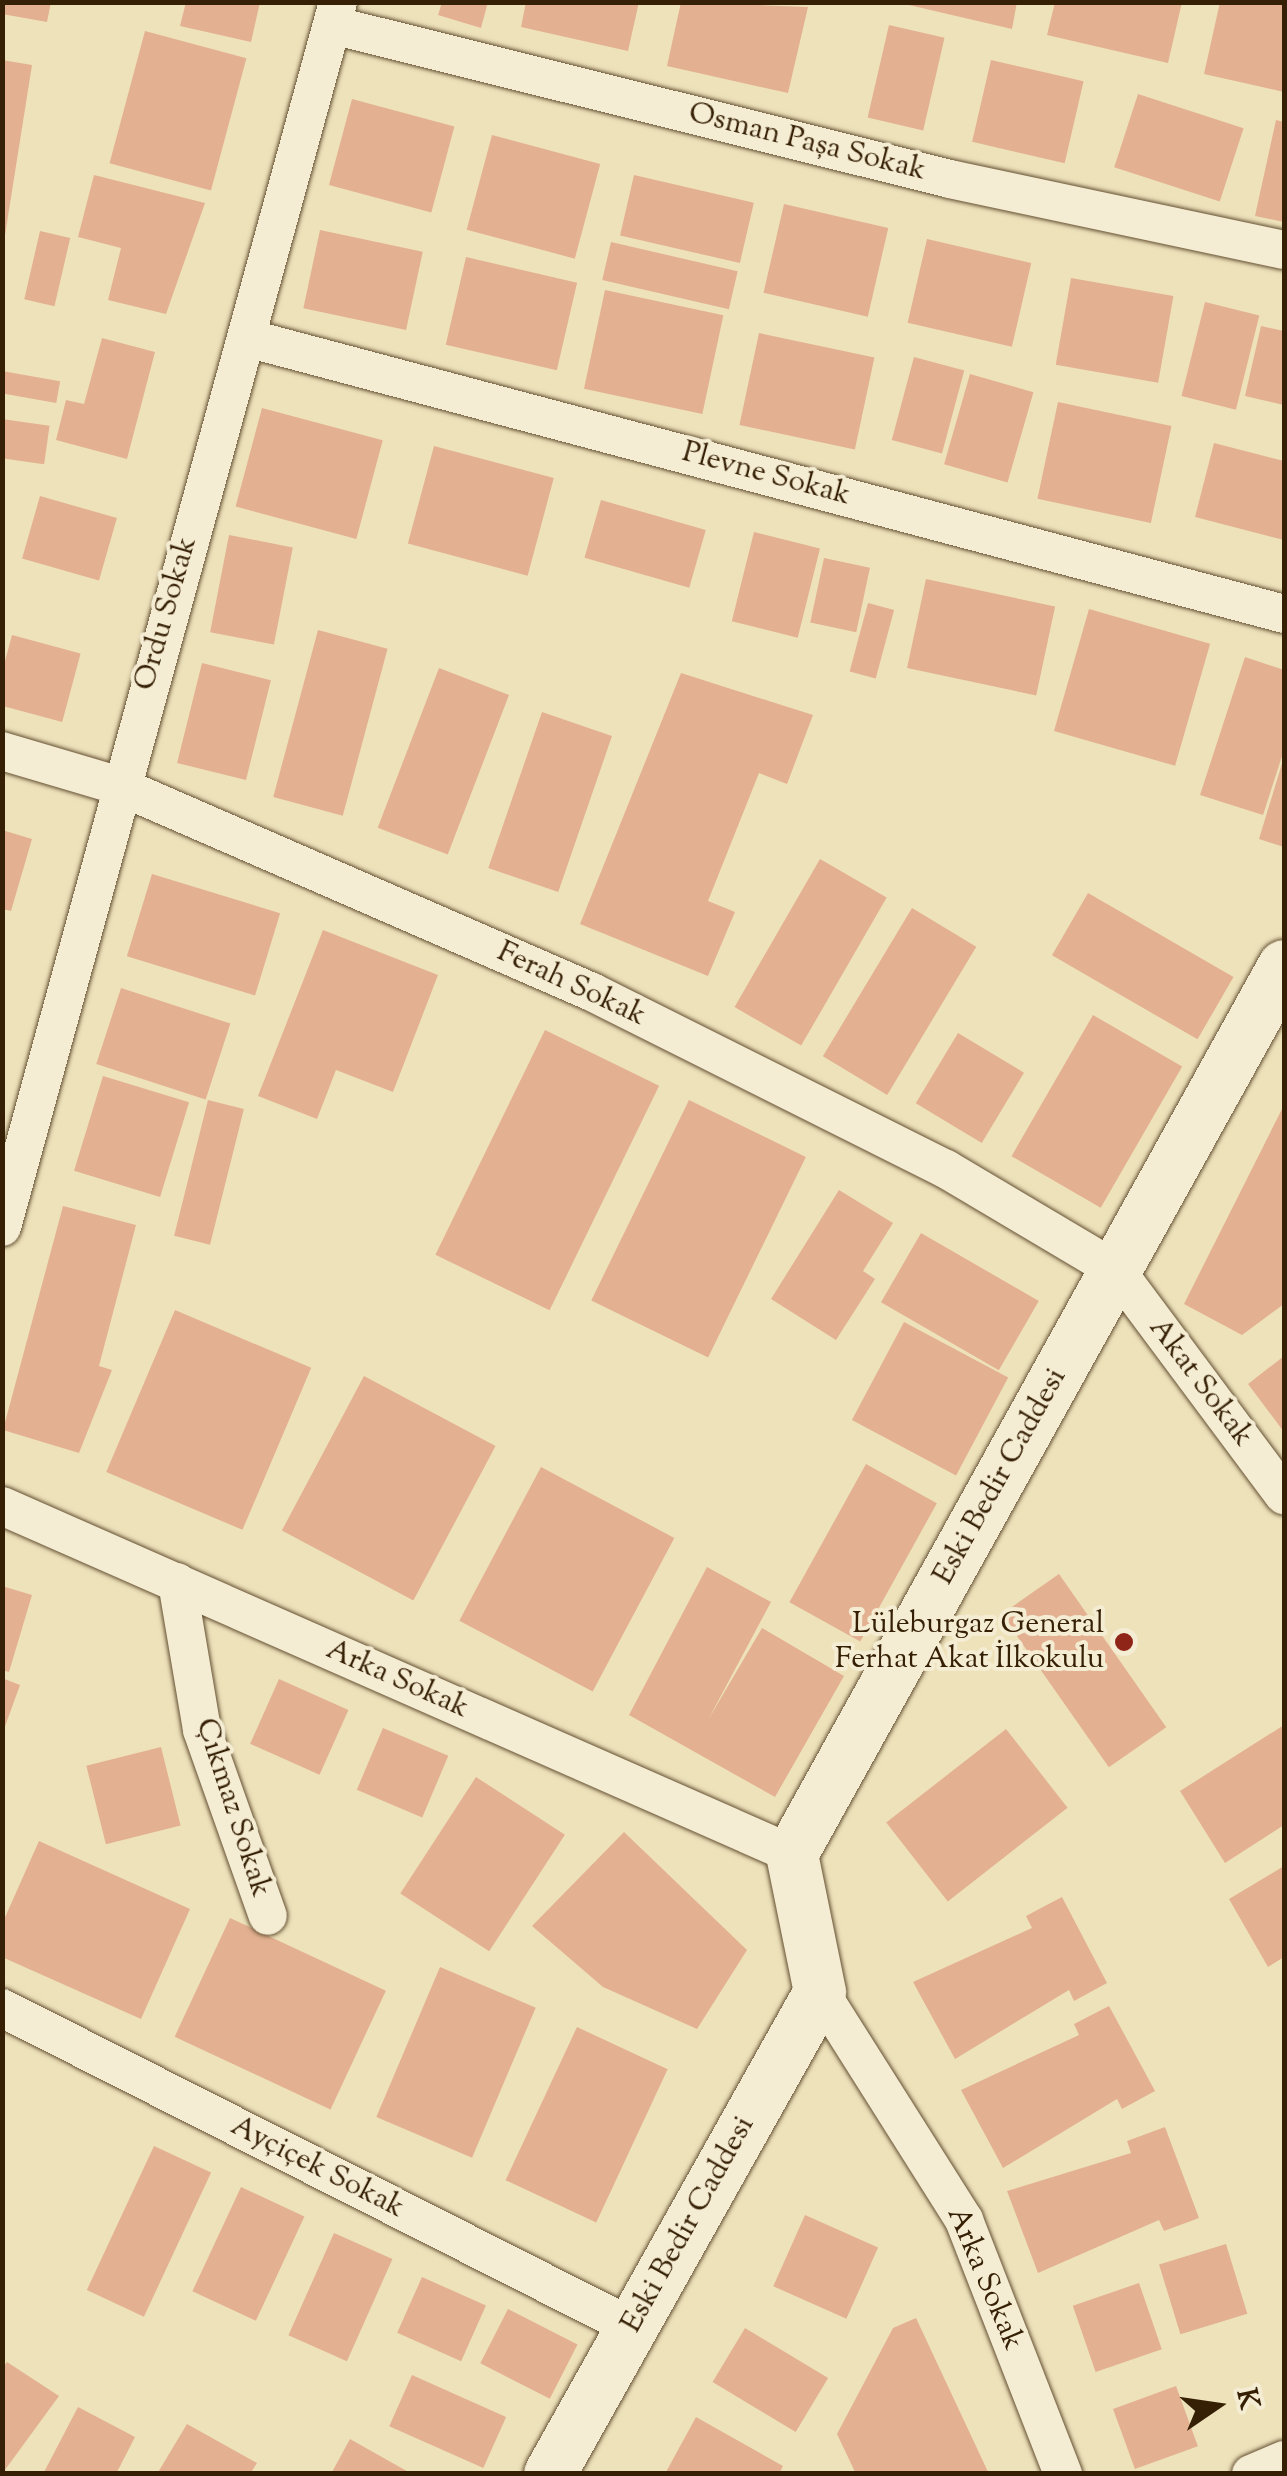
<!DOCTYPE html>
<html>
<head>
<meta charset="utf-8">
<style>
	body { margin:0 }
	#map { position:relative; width:1287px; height:2476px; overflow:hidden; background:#eee2bb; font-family:"Sorts Mill Goudy",serif }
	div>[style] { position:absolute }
	.building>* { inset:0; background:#e3b191; transform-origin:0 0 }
	.roads { filter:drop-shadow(0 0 2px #645032) drop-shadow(0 0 2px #645032) }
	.minor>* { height:38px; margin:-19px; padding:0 19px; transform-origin:19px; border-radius:19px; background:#f4ecd3 }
	.secondary>* { height:52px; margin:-26px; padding:0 26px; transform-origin:26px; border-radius:26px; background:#f4ecd3 }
	.dots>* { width:28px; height:28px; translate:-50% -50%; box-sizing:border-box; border:5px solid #f4ecd3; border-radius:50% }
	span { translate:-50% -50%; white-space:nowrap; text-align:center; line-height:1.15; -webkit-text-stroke:8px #f4ecd3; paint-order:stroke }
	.street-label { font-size:30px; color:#362005 }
	.poi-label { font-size:30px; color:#362005 }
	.right { translate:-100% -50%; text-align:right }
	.frame { position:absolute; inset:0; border:5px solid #362005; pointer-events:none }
	.north { position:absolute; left:1167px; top:2356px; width:100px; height:100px; -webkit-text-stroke:8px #f4ecd3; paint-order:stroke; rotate:77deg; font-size:28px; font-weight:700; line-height:40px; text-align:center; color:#362005 }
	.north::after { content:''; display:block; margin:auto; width:35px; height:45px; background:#362005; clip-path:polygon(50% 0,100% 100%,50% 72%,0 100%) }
</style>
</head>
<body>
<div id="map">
	<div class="building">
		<div style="clip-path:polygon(2px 2px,51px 2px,47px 22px,2px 14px)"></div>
		<div style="clip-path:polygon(186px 2px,260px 2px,251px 42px,180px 26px)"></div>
		<div style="clip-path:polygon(442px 2px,488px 2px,481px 28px,438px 15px)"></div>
		<div style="clip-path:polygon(526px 2px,639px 2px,628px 51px,521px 27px)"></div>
		<div style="clip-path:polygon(681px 2px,808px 7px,788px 93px,667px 66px)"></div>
		<div style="clip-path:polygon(896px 2px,1017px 2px,1012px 29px)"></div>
		<div style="clip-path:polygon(1055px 2px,1182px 2px,1168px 63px,1047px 35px)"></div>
		<div style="clip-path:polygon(1220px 2px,1284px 2px,1284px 92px,1204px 74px)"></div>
		<div style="left:889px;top:25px;width:57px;height:95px;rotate:13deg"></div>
		<div style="left:145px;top:31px;width:105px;height:137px;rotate:15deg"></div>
		<div style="clip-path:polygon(2px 60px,32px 65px,5px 235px,2px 235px)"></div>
		<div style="left:991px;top:60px;width:95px;height:84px;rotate:13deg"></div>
		<div style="left:1138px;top:94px;width:111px;height:77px;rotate:18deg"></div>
		<div style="left:352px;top:99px;width:106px;height:89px;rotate:15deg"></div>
		<div style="clip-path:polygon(1276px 120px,1284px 122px,1284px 222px,1255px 216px)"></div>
		<div style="left:492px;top:135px;width:112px;height:98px;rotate:15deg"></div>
		<div style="clip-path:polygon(94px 175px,205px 203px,166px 314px,108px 300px,121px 248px,78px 237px)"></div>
		<div style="left:634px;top:175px;width:123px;height:62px;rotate:13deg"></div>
		<div style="left:784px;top:204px;width:107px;height:91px;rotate:13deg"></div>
		<div style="left:320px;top:230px;width:105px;height:80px;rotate:12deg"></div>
		<div style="left:40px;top:231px;width:31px;height:70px;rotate:13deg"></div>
		<div style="left:927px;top:239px;width:107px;height:86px;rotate:13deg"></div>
		<div style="left:611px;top:242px;width:130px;height:39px;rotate:13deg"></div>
		<div style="left:466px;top:257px;width:114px;height:90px;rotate:13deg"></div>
		<div style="left:1071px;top:278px;width:104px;height:88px;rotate:10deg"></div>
		<div style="left:605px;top:290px;width:121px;height:101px;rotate:12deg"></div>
		<div style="left:1205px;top:302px;width:56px;height:97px;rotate:14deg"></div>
		<div style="clip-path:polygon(1261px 326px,1284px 331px,1284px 405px,1245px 396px)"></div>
		<div style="left:759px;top:333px;width:118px;height:94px;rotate:12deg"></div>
		<div style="clip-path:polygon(102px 338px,155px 352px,127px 459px,56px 440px,66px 400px,84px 404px)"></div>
		<div style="left:914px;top:357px;width:52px;height:86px;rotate:15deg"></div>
		<div style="left:2px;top:371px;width:59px;height:22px;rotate:10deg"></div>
		<div style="left:970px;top:374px;width:66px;height:94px;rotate:16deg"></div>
		<div style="left:1058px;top:402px;width:116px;height:99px;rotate:12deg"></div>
		<div style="left:262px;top:408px;width:125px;height:102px;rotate:15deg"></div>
		<div style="left:2px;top:419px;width:48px;height:39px;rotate:8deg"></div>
		<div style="clip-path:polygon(1214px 443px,1284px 461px,1284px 540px,1195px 517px)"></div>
		<div style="left:434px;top:446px;width:124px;height:101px;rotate:15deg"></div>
		<div style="left:40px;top:496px;width:80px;height:65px;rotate:16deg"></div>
		<div style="left:601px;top:500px;width:109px;height:60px;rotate:16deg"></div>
		<div style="left:754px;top:532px;width:68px;height:92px;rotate:14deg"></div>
		<div style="left:229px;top:535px;width:65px;height:99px;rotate:11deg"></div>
		<div style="left:824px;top:558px;width:47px;height:66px;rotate:12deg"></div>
		<div style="left:926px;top:579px;width:132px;height:91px;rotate:12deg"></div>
		<div style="left:868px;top:603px;width:27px;height:71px;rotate:15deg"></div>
		<div style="left:1089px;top:609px;width:126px;height:127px;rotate:16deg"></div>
		<div style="left:318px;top:630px;width:72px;height:173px;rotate:15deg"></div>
		<div style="left:12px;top:635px;width:71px;height:71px;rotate:15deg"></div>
		<div style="clip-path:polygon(1245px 657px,1284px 670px,1284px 750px,1263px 815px,1200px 795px)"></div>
		<div style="left:202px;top:663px;width:71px;height:103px;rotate:14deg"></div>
		<div style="left:439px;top:668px;width:75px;height:171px;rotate:21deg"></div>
		<div style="clip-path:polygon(681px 673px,813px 715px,787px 784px,759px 773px,708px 901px,735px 912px,708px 976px,580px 924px)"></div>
		<div style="left:542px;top:712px;width:74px;height:165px;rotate:19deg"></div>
		<div style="clip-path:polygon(1284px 757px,1284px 847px,1259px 839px)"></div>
		<div style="clip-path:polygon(2px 830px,32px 839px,11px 911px,2px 909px)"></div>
		<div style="left:820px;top:859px;width:77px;height:171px;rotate:30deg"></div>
		<div style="left:152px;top:874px;width:134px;height:86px;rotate:17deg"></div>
		<div style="left:1088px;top:893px;width:168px;height:72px;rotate:30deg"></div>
		<div style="left:912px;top:908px;width:75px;height:173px;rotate:31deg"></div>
		<div style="clip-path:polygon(323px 930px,438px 975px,393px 1092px,336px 1070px,317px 1119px,258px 1096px)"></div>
		<div style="left:121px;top:988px;width:115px;height:80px;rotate:18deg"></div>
		<div style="left:1093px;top:1015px;width:103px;height:163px;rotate:30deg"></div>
		<div style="left:545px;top:1030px;width:127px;height:250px;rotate:26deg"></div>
		<div style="left:958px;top:1033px;width:77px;height:82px;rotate:31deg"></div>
		<div style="left:103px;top:1076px;width:90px;height:99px;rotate:17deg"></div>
		<div style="left:208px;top:1100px;width:37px;height:140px;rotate:14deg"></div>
		<div style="left:689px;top:1100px;width:130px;height:223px;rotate:26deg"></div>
		<div style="clip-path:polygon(1284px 1105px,1284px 1304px,1242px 1335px,1184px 1304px)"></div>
		<div style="clip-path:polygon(839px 1190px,893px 1223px,863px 1271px,875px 1279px,836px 1340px,771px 1299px)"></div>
		<div style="clip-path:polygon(63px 1206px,136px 1225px,99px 1366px,112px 1370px,79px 1453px,3px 1430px)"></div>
		<div style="left:921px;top:1233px;width:136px;height:80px;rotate:30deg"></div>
		<div style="left:175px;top:1310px;width:148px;height:176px;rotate:23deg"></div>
		<div style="left:904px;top:1322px;width:118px;height:111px;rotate:28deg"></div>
		<div style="clip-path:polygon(1284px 1356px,1284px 1432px,1248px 1384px)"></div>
		<div style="left:364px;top:1376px;width:149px;height:175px;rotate:28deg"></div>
		<div style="left:866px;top:1464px;width:81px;height:158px;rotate:29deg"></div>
		<div style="left:541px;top:1467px;width:151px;height:174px;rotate:28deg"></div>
		<div style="clip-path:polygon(707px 1567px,771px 1602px,708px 1720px,762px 1628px,844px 1676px,775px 1797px,629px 1715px)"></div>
		<div style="left:1059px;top:1574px;width:187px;height:70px;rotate:55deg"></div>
		<div style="clip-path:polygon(2px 1586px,32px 1595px,9px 1672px,2px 1670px)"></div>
		<div style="clip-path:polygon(2px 1678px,20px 1685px,3px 1732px,2px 1732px)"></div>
		<div style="left:279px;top:1679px;width:76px;height:71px;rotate:24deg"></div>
		<div style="clip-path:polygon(1284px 1725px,1284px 1825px,1225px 1863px,1180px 1791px)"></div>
		<div style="left:383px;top:1728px;width:71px;height:67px;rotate:23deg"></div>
		<div style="left:1006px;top:1729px;width:100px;height:152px;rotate:52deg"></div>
		<div style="left:161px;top:1747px;width:81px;height:77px;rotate:76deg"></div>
		<div style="left:476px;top:1777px;width:106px;height:139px;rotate:33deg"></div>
		<div style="clip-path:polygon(624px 1832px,747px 1950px,697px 2029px,603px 1987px,532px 1926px)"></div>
		<div style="clip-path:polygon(39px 1841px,190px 1909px,141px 2019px,2px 1957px,2px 1924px)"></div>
		<div style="clip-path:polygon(1284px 1866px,1284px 1957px,1268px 1967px,1229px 1899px)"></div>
		<div style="clip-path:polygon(1062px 1897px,1107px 1983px,1074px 2001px,1069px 1990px,955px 2059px,913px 1982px,1032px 1928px,1026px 1916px)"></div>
		<div style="left:230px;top:1918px;width:172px;height:131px;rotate:25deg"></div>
		<div style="left:440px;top:1967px;width:104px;height:163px;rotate:23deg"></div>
		<div style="clip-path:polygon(1109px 2006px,1155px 2091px,1122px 2109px,1117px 2099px,1003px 2168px,961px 2090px,1079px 2035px,1074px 2024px)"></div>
		<div style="left:577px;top:2027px;width:100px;height:169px;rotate:25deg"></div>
		<div style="clip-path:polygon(1165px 2127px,1199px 2218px,1164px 2231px,1159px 2220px,1038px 2273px,1007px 2191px,1131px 2153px,1127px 2141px)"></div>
		<div style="left:154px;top:2146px;width:63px;height:159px;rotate:25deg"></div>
		<div style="left:241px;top:2187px;width:70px;height:115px;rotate:25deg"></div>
		<div style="left:805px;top:2215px;width:80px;height:78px;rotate:24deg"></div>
		<div style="left:334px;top:2233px;width:64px;height:112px;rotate:24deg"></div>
		<div style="left:1226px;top:2244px;width:73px;height:70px;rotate:73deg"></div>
		<div style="left:422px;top:2277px;width:70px;height:61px;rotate:24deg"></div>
		<div style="left:1139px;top:2283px;width:70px;height:70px;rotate:71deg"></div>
		<div style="left:508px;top:2309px;width:78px;height:61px;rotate:27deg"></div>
		<div style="clip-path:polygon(916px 2318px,989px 2474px,856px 2474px,837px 2434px,893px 2328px)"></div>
		<div style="left:745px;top:2328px;width:97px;height:63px;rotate:31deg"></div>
		<div style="clip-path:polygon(7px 2362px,59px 2396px,2px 2474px,2px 2369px)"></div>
		<div style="left:412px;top:2375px;width:103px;height:56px;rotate:24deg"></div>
		<div style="left:1176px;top:2386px;width:64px;height:67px;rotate:70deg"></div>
		<div style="clip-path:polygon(78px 2407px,135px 2437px,116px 2474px,43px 2474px)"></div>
		<div style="clip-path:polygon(696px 2417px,783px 2466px,779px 2474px,666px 2472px)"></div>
		<div style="clip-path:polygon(187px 2424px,257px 2463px,250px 2474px,157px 2474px)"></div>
		<div style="clip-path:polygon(350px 2439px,412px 2474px,331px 2474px)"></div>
	</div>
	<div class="roads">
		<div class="minor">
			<div style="left:332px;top:25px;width:637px;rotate:13.99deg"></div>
			<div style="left:950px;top:179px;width:341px;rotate:12deg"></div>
			<div style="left:247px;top:338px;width:1073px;rotate:14.9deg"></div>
			<div style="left:2px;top:751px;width:120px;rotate:16.5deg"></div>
			<div style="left:117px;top:785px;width:518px;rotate:23.55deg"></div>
			<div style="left:592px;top:992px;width:396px;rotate:26.6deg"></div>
			<div style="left:946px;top:1169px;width:198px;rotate:30.7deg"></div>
			<div style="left:1116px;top:1270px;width:281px;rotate:53.3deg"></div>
			<div style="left:2px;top:1227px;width:1270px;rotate:-74.66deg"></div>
			<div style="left:2px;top:1506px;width:863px;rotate:23.77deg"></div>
			<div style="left:177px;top:1582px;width:150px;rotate:80.4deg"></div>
			<div style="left:202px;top:1730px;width:197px;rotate:70.5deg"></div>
			<div style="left:820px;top:1992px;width:270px;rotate:57.7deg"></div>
			<div style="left:964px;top:2220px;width:273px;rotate:68.7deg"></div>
			<div style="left:2px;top:2008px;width:706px;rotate:26.86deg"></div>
			<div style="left:1251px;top:2474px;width:36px;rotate:-23deg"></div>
		</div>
		<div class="secondary">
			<div style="left:550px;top:2474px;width:552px;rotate:-60.74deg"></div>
			<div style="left:820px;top:1992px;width:141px;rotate:-101.5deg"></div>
			<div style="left:792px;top:1854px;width:1015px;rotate:-61.01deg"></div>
		</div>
	</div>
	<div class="dots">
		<div style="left:1124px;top:1642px;background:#8f2418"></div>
	</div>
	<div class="street-label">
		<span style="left:807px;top:143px;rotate:14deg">Osman Paşa Sokak</span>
		<span style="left:766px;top:475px;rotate:15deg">Plevne Sokak</span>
		<span style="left:167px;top:614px;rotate:-74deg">Ordu Sokak</span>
		<span style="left:571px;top:985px;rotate:25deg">Ferah Sokak</span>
		<span style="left:1200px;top:1383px;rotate:53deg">Akat Sokak</span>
		<span style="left:1001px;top:1477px;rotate:-61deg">Eski Bedir Caddesi</span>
		<span style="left:397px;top:1680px;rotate:24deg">Arka Sokak</span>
		<span style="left:232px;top:1808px;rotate:72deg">Çıkmaz Sokak</span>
		<span style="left:317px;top:2168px;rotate:27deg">Ayçiçek Sokak</span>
		<span style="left:689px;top:2225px;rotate:-61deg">Eski Bedir Caddesi</span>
		<span style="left:984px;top:2279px;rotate:67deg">Arka Sokak</span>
	</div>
	<div class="poi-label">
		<span class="right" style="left:1104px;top:1642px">Lüleburgaz General<br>Ferhat Akat İlkokulu</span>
	</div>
	<div class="frame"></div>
	<div class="north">K</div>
</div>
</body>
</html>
